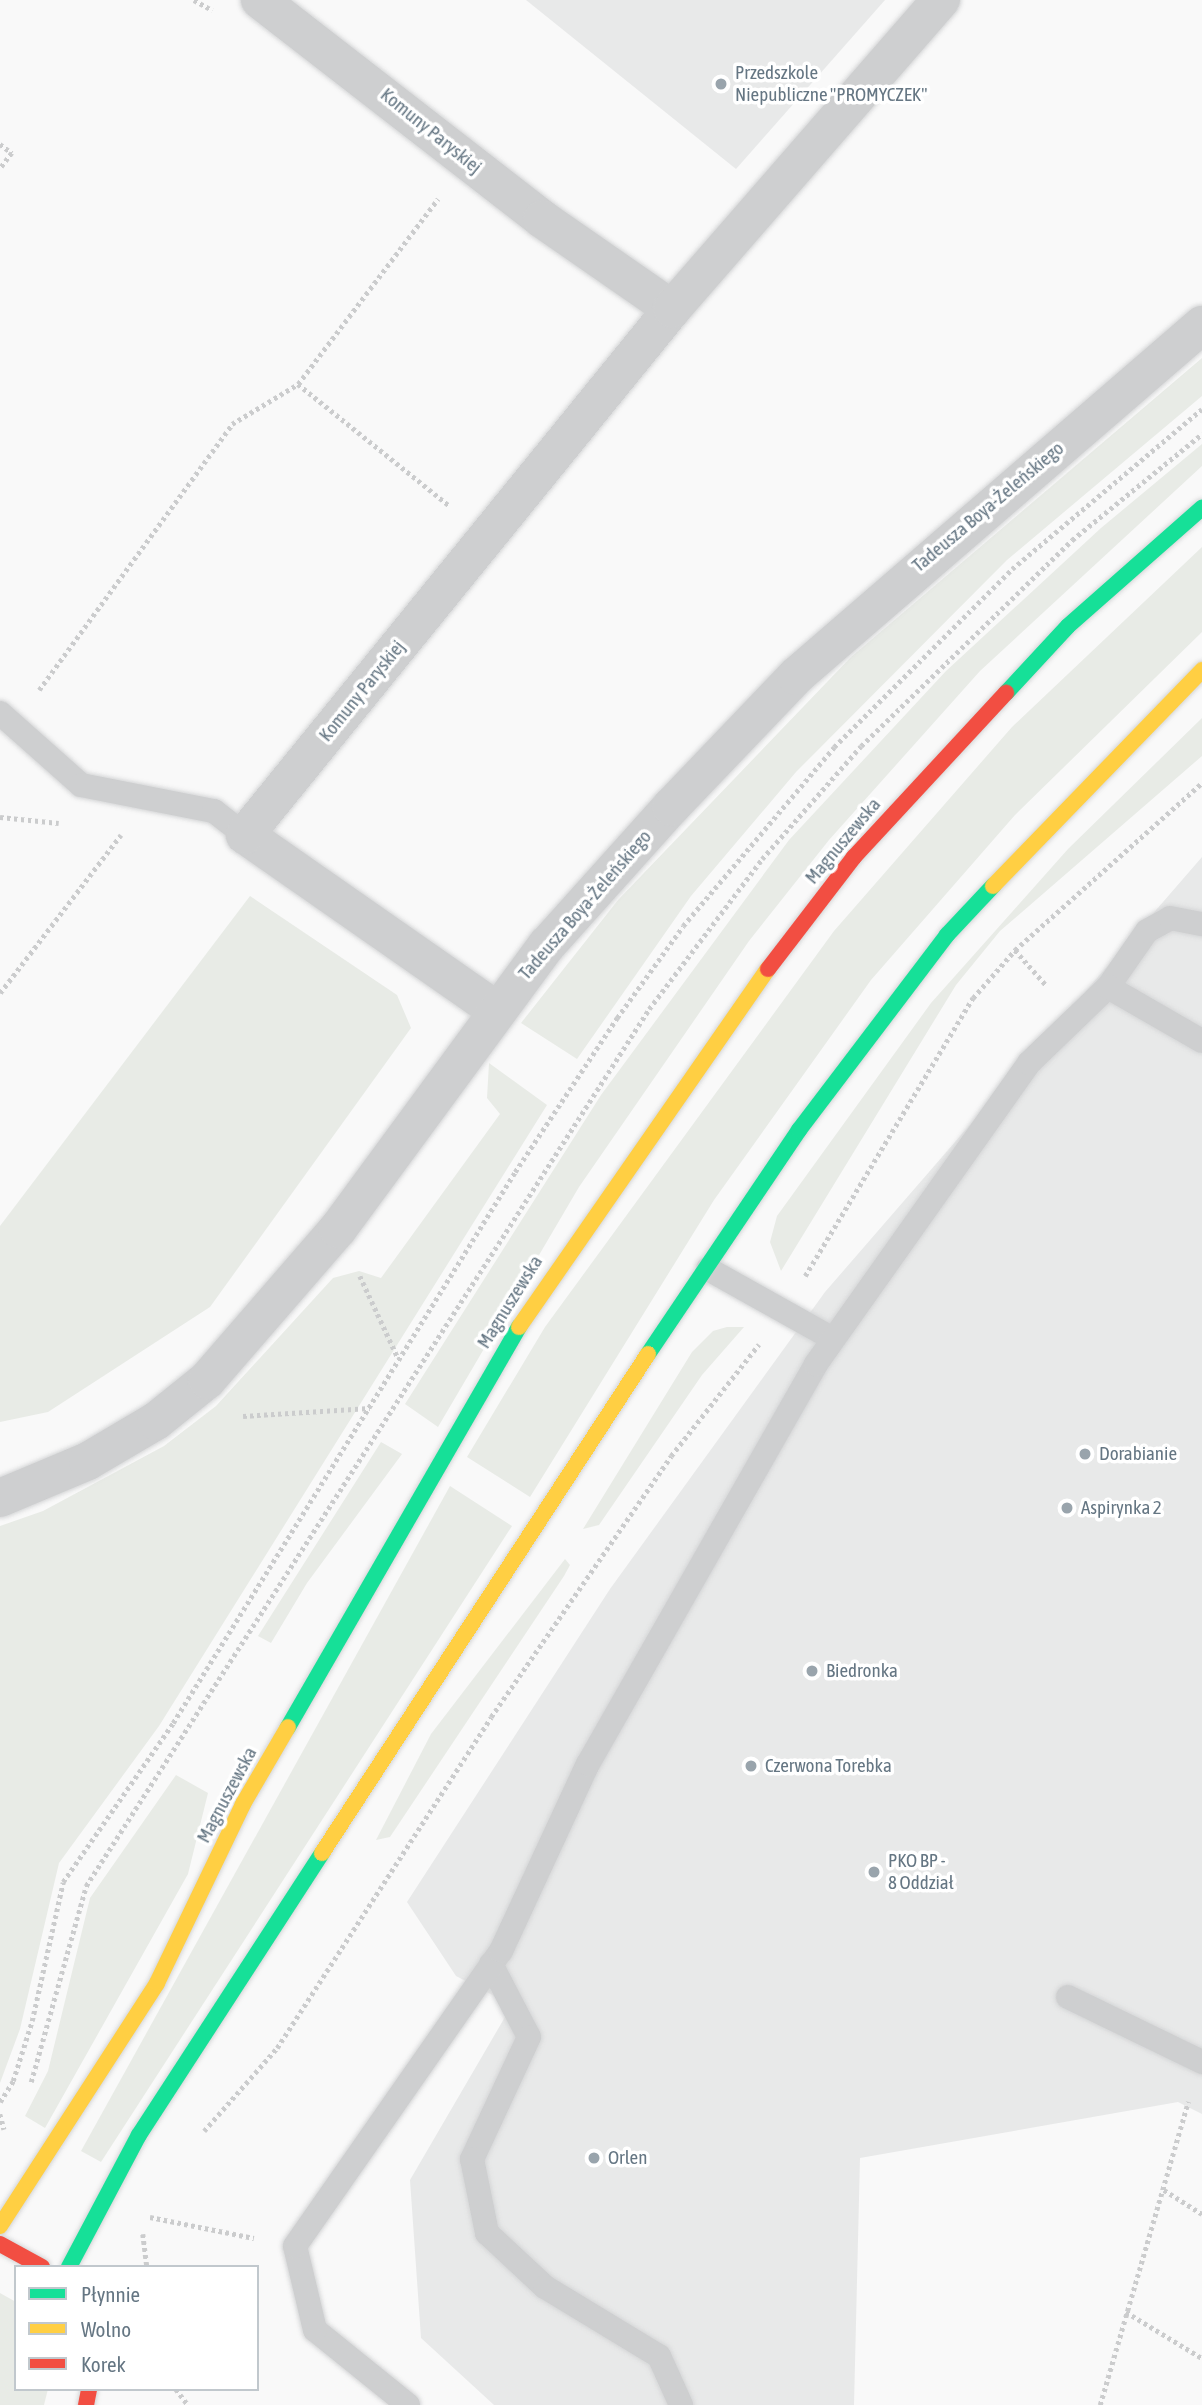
<!DOCTYPE html>
<html>
<head>
<meta charset="utf-8">
<style>
	body { margin:0 }
	#map { position:relative; width:1202px; height:2405px; overflow:hidden; background:#f9f9f9; font-family:"Asap Condensed",sans-serif }
	div>[style] { position:absolute }
	.built>* { inset:0; background:#e8e9e9 }
	.green>* { inset:0; background:#e8ebe6 }
	.path>* { height:4.5px; margin-top:-2.25px; transform-origin:0; background:repeating-linear-gradient(90deg,#cbcccd 0 3.5px,transparent 0 7px) }
	.roads { filter:drop-shadow(0 0 2px #d5d6d7) drop-shadow(0 0 2px #d5d6d7) }
	.lane>* { height:24px; margin:-12px; padding:0 12px; transform-origin:12px; border-radius:12px; background:#cecfd0 }
	.street>* { height:38px; margin:-19px; padding:0 19px; transform-origin:19px; border-radius:19px; background:#cecfd0 }
	.fast>* { height:16px; margin:-8px; padding:0 8px; transform-origin:8px; border-radius:8px; background:#16e098 }
	.slow>* { height:16px; margin:-8px; padding:0 8px; transform-origin:8px; border-radius:8px; background:#ffcf43 }
	.jam>* { height:16px; margin:-8px; padding:0 8px; transform-origin:8px; border-radius:8px; background:#f24e42 }
	.dots>* { width:19px; height:19px; translate:-50% -50%; box-sizing:border-box; border:4px solid #fff; border-radius:50% }
	span { translate:-50% -50%; white-space:nowrap; text-align:center; line-height:1.15; -webkit-text-stroke:7px #fff; paint-order:stroke }
	.poi-label { font-size:19px; color:#657683 }
	.left { translate:0 -50%; text-align:left }
	.street-label { font-size:19px; color:#657683 }
	.legend { position:absolute; left:14px; top:2265px; width:245px; height:126px; box-sizing:border-box; background:#fff; border:2px solid #c1c8cd; margin:0; padding:9px 12px; list-style:none; font-size:21px; color:#657683 }
	.legend li { display:flex; align-items:center; gap:14px; height:35px }
	.legend b { width:35px; border:2px solid #c1c8cd }
</style>
</head>
<body>
<div id="map">
	<div class="built">
		<div style="clip-path:polygon(526px 0,885px 0,736px 169px)"></div>
		<div style="clip-path:polygon(1202px 857px,1202px 2114px,1178px 2102px,860px 2158px,854px 2405px,494px 2405px,421px 2338px,410px 2180px,512px 2005px,456px 1976px,407px 1902px,610px 1589px,825px 1292px)"></div>
	</div>
	<div class="green">
		<div style="clip-path:polygon(1202px 358px,1202px 396px,1007px 560px,796px 772px,691px 896px,577px 1059px,521px 1023px,618px 900px,851px 657px)"></div>
		<div style="clip-path:polygon(1202px 444px,1202px 466px,980px 671px,829px 840px,749px 941px,579px 1187px,438px 1427px,405px 1404px,601px 1095px,789px 840px,946px 671px,1101px 528px)"></div>
		<div style="clip-path:polygon(1202px 547px,1202px 632px,1015px 815px,871px 980px,714px 1200px,530px 1497px,467px 1457px,545px 1327px,834px 931px,1012px 727px)"></div>
		<div style="clip-path:polygon(1202px 718px,1202px 756px,1000px 931px,956px 985px,781px 1271px,770px 1242px,777px 1216px,931px 1003px,1068px 849px)"></div>
		<div style="clip-path:polygon(250px 896px,397px 995px,411px 1028px,210px 1307px,48px 1412px,0 1422px,0 1226px)"></div>
		<div style="clip-path:polygon(489px 1063px,547px 1105px,159px 1726px,59px 1863px,20px 2029px,0 2083px,0 1526px,43px 1511px,164px 1446px,216px 1406px,333px 1278px,359px 1271px,381px 1278px,500px 1114px,487px 1098px)"></div>
		<div style="clip-path:polygon(727px 1327px,744px 1327px,702px 1375px,599px 1525px,583px 1529px,692px 1352px,713px 1331px)"></div>
		<div style="clip-path:polygon(381px 1442px,402px 1454px,307px 1583px,271px 1643px,258px 1636px)"></div>
		<div style="clip-path:polygon(450px 1486px,512px 1526px,101px 2162px,81px 2151px)"></div>
		<div style="clip-path:polygon(565px 1559px,570px 1565px,564px 1576px,390px 1837px,376px 1840px,431px 1734px)"></div>
		<div style="clip-path:polygon(176px 1775px,208px 1793px,188px 1874px,45px 2128px,25px 2116px,48px 2071px,90px 1898px)"></div>
		<div style="clip-path:polygon(0 2293px,16px 2302px,16px 2389px,48px 2389px,44px 2405px,0 2405px)"></div>
	</div>
	<div class="path">
		<div style="left:194px;top:0;width:21px;rotate:29deg"></div>
		<div style="left:0;top:144px;width:15px;rotate:37deg"></div>
		<div style="left:12px;top:153px;width:20px;rotate:127deg"></div>
		<div style="left:298px;top:384px;width:195px;rotate:38.8deg"></div>
		<div style="left:39px;top:690px;width:329px;rotate:-54deg"></div>
		<div style="left:232px;top:424px;width:77px;rotate:-31.2deg"></div>
		<div style="left:298px;top:384px;width:232px;rotate:-52.9deg"></div>
		<div style="left:0;top:817px;width:59px;rotate:5.8deg"></div>
		<div style="left:1015px;top:950px;width:48px;rotate:48.4deg"></div>
		<div style="left:0;top:993px;width:199px;rotate:-52.6deg"></div>
		<div style="left:360px;top:1276px;width:90px;rotate:65.1deg"></div>
		<div style="left:805px;top:1276px;width:325px;rotate:-58.9deg"></div>
		<div style="left:973px;top:998px;width:64px;rotate:-48.8deg"></div>
		<div style="left:1015px;top:950px;width:251px;rotate:-41.8deg"></div>
		<div style="left:243px;top:1416px;width:127px;rotate:-3.6deg"></div>
		<div style="left:31px;top:2082px;width:204px;rotate:-74.3deg"></div>
		<div style="left:86px;top:1886px;width:1042px;rotate:-57.3deg"></div>
		<div style="left:649px;top:1009px;width:188px;rotate:-53deg"></div>
		<div style="left:762px;top:859px;width:150px;rotate:-48.8deg"></div>
		<div style="left:861px;top:746px;width:295px;rotate:-44.3deg"></div>
		<div style="left:1072px;top:540px;width:168px;rotate:-39.2deg"></div>
		<div style="left:0;top:2102px;width:25px;rotate:-58deg"></div>
		<div style="left:13px;top:2081px;width:63px;rotate:-72.4deg"></div>
		<div style="left:32px;top:2021px;width:142px;rotate:-77.4deg"></div>
		<div style="left:63px;top:1882px;width:193px;rotate:-55.3deg"></div>
		<div style="left:173px;top:1723px;width:649px;rotate:-58.17deg"></div>
		<div style="left:515px;top:1172px;width:185px;rotate:-56.5deg"></div>
		<div style="left:617px;top:1018px;width:113px;rotate:-54.3deg"></div>
		<div style="left:683px;top:926px;width:234px;rotate:-49.8deg"></div>
		<div style="left:834px;top:747px;width:252px;rotate:-45deg"></div>
		<div style="left:1012px;top:569px;width:248px;rotate:-40.1deg"></div>
		<div style="left:0;top:2114px;width:16px;rotate:75deg"></div>
		<div style="left:204px;top:2131px;width:111px;rotate:-48.7deg"></div>
		<div style="left:277px;top:2048px;width:394px;rotate:-57.1deg"></div>
		<div style="left:491px;top:1717px;width:317px;rotate:-55.4deg"></div>
		<div style="left:671px;top:1456px;width:142px;rotate:-51.8deg"></div>
		<div style="left:1164px;top:2190px;width:45px;rotate:32.3deg"></div>
		<div style="left:150px;top:2217px;width:106px;rotate:11.4deg"></div>
		<div style="left:143px;top:2234px;width:33px;rotate:83deg"></div>
		<div style="left:1126px;top:2312px;width:89px;rotate:31.2deg"></div>
		<div style="left:176px;top:2389px;width:20px;rotate:53deg"></div>
		<div style="left:1100px;top:2405px;width:316px;rotate:-73.8deg"></div>
	</div>
	<div class="roads">
		<div class="lane">
			<div style="left:0;top:713px;width:108px;rotate:41.6deg"></div>
			<div style="left:81px;top:785px;width:136px;rotate:11.1deg"></div>
			<div style="left:214px;top:811px;width:39px;rotate:38deg"></div>
			<div style="left:1108px;top:987px;width:68px;rotate:-55.1deg"></div>
			<div style="left:1147px;top:931px;width:26px;rotate:-29deg"></div>
			<div style="left:1170px;top:918px;width:33px;rotate:11deg"></div>
			<div style="left:708px;top:1269px;width:143px;rotate:29.2deg"></div>
			<div style="left:491px;top:1964px;width:82px;rotate:62.5deg"></div>
			<div style="left:529px;top:2037px;width:135px;rotate:115deg"></div>
			<div style="left:472px;top:2159px;width:76px;rotate:78.5deg"></div>
			<div style="left:487px;top:2233px;width:79px;rotate:43deg"></div>
			<div style="left:545px;top:2287px;width:133px;rotate:31.2deg"></div>
			<div style="left:659px;top:2356px;width:54px;rotate:65.8deg"></div>
			<div style="left:1068px;top:1997px;width:149px;rotate:25.9deg"></div>
			<div style="left:408px;top:2405px;width:119px;rotate:-141.1deg"></div>
			<div style="left:315px;top:2330px;width:86px;rotate:-103.4deg"></div>
			<div style="left:295px;top:2246px;width:360px;rotate:-55.1deg"></div>
			<div style="left:501px;top:1951px;width:206px;rotate:-65.1deg"></div>
			<div style="left:588px;top:1764px;width:460px;rotate:-60.3deg"></div>
			<div style="left:816px;top:1364px;width:369px;rotate:-54.7deg"></div>
			<div style="left:1029px;top:1063px;width:110px;rotate:-43.9deg"></div>
			<div style="left:1108px;top:987px;width:108px;rotate:29.9deg"></div>
		</div>
		<div class="street">
			<div style="left:260px;top:0;width:357px;rotate:37.8deg"></div>
			<div style="left:542px;top:219px;width:158px;rotate:34.7deg"></div>
			<div style="left:496px;top:1010px;width:306px;rotate:-145.1deg"></div>
			<div style="left:245px;top:835px;width:677px;rotate:-50.93deg"></div>
			<div style="left:672px;top:309px;width:410px;rotate:-49deg"></div>
			<div style="left:0;top:1498px;width:95px;rotate:-22.8deg"></div>
			<div style="left:88px;top:1461px;width:79px;rotate:-30.5deg"></div>
			<div style="left:156px;top:1421px;width:65px;rotate:-38.8deg"></div>
			<div style="left:207px;top:1380px;width:200px;rotate:-49.1deg"></div>
			<div style="left:338px;top:1229px;width:353px;rotate:-53.7deg"></div>
			<div style="left:547px;top:945px;width:186px;rotate:-48.1deg"></div>
			<div style="left:671px;top:807px;width:181px;rotate:-46.3deg"></div>
			<div style="left:796px;top:676px;width:537px;rotate:-40.84deg"></div>
		</div>
		<div class="fast">
			<div style="left:1006px;top:693px;width:91px;rotate:-47.2deg"></div>
			<div style="left:1068px;top:626px;width:179px;rotate:-41.4deg"></div>
			<div style="left:648px;top:1354px;width:270px;rotate:-56deg"></div>
			<div style="left:799px;top:1130px;width:245px;rotate:-52.8deg"></div>
			<div style="left:947px;top:935px;width:67px;rotate:-46.8deg"></div>
			<div style="left:288px;top:1727px;width:462px;rotate:-60deg"></div>
			<div style="left:69px;top:2267px;width:149px;rotate:-62.1deg"></div>
			<div style="left:139px;top:2135px;width:336px;rotate:-57deg"></div>
		</div>
		<div class="slow">
			<div style="left:993px;top:886px;width:301px;rotate:-45.9deg"></div>
			<div style="left:519px;top:1327px;width:436px;rotate:-55.2deg"></div>
			<div style="left:322px;top:1853px;width:596px;rotate:-56.84deg"></div>
			<div style="left:0;top:2226px;width:289px;rotate:-57.1deg"></div>
			<div style="left:157px;top:1983px;width:199px;rotate:-64.3deg"></div>
			<div style="left:243px;top:1804px;width:89px;rotate:-59.7deg"></div>
		</div>
		<div class="jam">
			<div style="left:768px;top:969px;width:141px;rotate:-52.5deg"></div>
			<div style="left:854px;top:857px;width:224px;rotate:-47.2deg"></div>
			<div style="left:0;top:2244px;width:48px;rotate:28.7deg"></div>
			<div style="left:86px;top:2405px;width:16px;rotate:-79deg"></div>
		</div>
	</div>
	<div class="dots">
		<div style="left:721px;top:84px;background:#99a4ac"></div>
		<div style="left:1085px;top:1454px;background:#99a4ac"></div>
		<div style="left:1067px;top:1508px;background:#99a4ac"></div>
		<div style="left:812px;top:1671px;background:#99a4ac"></div>
		<div style="left:751px;top:1766px;background:#99a4ac"></div>
		<div style="left:874px;top:1872px;background:#99a4ac"></div>
		<div style="left:594px;top:2158px;background:#99a4ac"></div>
	</div>
	<div class="poi-label">
		<span class="left" style="left:735px;top:84px">Przedszkole<br>Niepubliczne "PROMYCZEK"</span>
		<span class="left" style="left:1099px;top:1454px">Dorabianie</span>
		<span class="left" style="left:1081px;top:1508px">Aspirynka 2</span>
		<span class="left" style="left:826px;top:1671px">Biedronka</span>
		<span class="left" style="left:765px;top:1766px">Czerwona Torebka</span>
		<span class="left" style="left:888px;top:1872px">PKO BP -<br>8 Oddział</span>
		<span class="left" style="left:608px;top:2158px">Orlen</span>
	</div>
	<div class="street-label">
		<span style="left:431px;top:131px;rotate:39deg">Komuny Paryskiej</span>
		<span style="left:988px;top:507px;rotate:-40deg">Tadeusza Boya-Żeleńskiego</span>
		<span style="left:362px;top:691px;rotate:-51deg">Komuny Paryskiej</span>
		<span style="left:843px;top:841px;rotate:-50deg">Magnuszewska</span>
		<span style="left:585px;top:905px;rotate:-49deg">Tadeusza Boya-Żeleńskiego</span>
		<span style="left:510px;top:1302px;rotate:-58deg">Magnuszewska</span>
		<span style="left:227px;top:1795px;rotate:-62deg">Magnuszewska</span>
	</div>
	<ul class="legend">
	<li><b style="height:9px;background:#16e098"></b>Płynnie</li>
	<li><b style="height:9px;background:#ffcf43"></b>Wolno</li>
	<li><b style="height:9px;background:#f24e42"></b>Korek</li>
	</ul>
</div>
</body>
</html>
